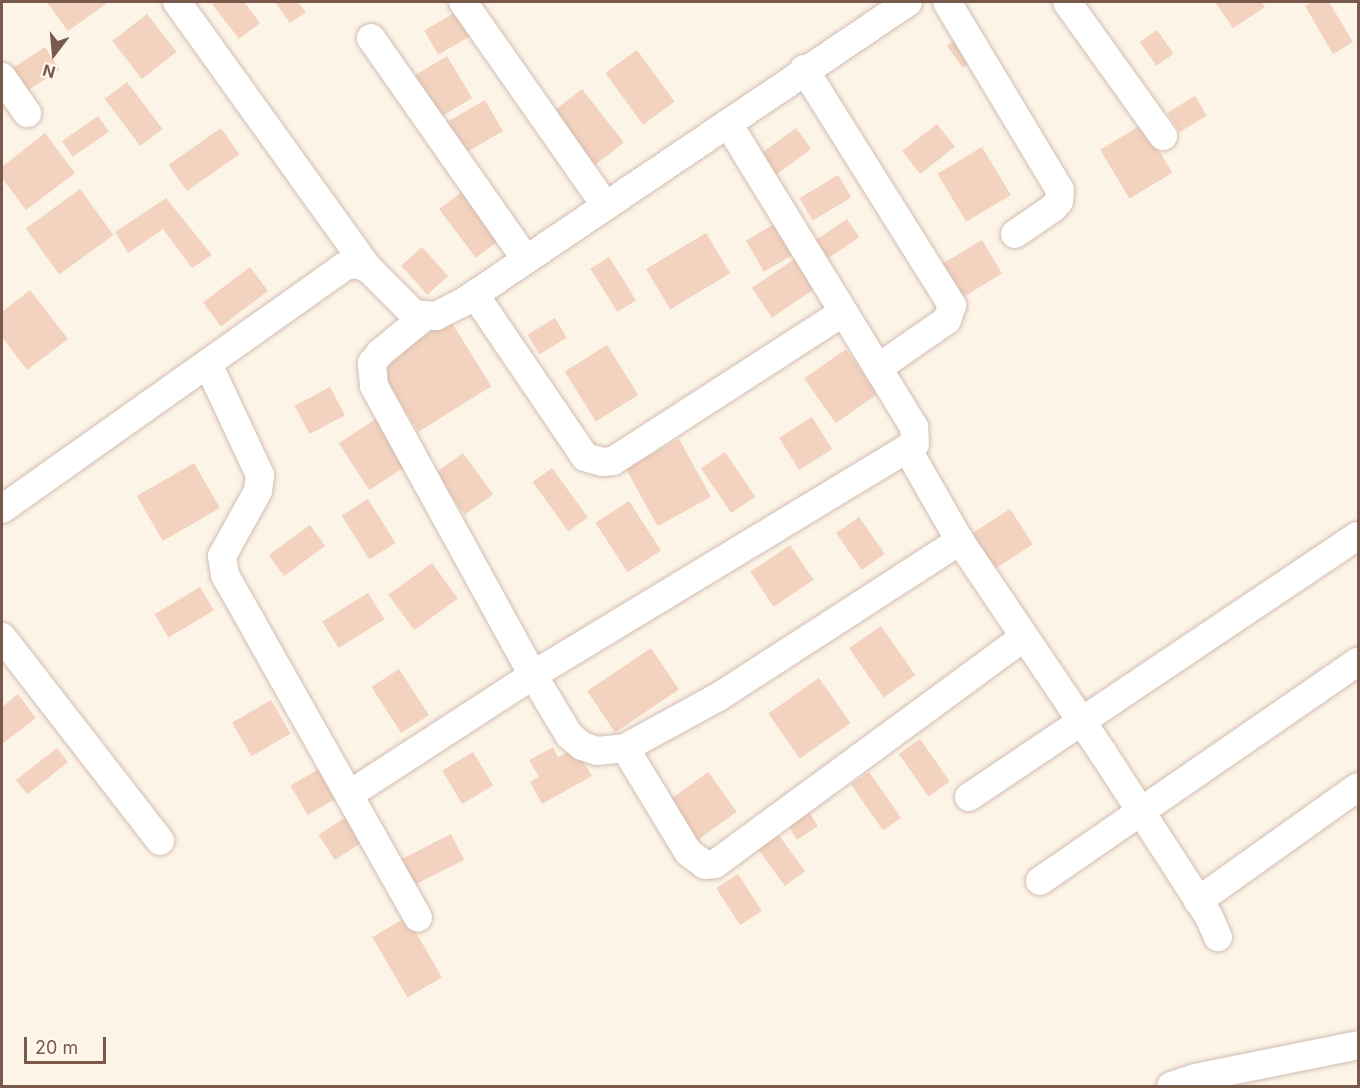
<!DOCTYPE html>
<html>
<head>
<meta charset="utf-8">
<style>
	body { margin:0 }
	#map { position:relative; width:1360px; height:1088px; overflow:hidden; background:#fdf4e8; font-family:Inter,sans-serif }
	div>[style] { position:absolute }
	.building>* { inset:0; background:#f3d2bf; transform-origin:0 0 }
	.roads { filter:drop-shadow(0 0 2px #d2bdb0) drop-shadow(0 0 2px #d2bdb0) }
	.minor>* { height:28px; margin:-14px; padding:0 14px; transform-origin:14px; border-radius:14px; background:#fff }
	span { translate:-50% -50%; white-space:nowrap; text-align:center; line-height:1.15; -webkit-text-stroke:5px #fff8ef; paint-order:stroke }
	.frame { position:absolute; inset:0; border:3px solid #78594b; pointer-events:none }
	.north { position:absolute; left:24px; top:24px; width:60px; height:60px; -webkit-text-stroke:4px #fff8ef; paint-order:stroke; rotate:196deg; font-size:16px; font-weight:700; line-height:24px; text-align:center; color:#78594b }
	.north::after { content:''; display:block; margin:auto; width:21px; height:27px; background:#78594b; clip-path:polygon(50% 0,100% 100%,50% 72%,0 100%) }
	.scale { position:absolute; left:24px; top:1037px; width:82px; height:27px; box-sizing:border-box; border:3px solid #78594b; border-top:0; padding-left:8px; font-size:18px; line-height:21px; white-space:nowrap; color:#78594b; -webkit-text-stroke:4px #fff8ef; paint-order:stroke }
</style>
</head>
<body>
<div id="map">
	<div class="building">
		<div style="clip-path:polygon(47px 2px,104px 2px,106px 4px,68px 31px)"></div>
		<div style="clip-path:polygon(216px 2px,244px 2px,260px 23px,239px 39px,212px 4px)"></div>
		<div style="clip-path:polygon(275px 2px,298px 2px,306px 12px,290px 23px)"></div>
		<div style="clip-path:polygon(1215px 2px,1261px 2px,1265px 7px,1233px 28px)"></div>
		<div style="clip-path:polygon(1312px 2px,1329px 2px,1353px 42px,1333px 54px,1305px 6px)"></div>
		<div style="left:458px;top:11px;width:28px;height:39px;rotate:60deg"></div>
		<div style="left:147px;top:14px;width:48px;height:44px;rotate:52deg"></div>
		<div style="left:1157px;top:30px;width:29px;height:21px;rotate:55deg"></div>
		<div style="left:959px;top:37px;width:27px;height:15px;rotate:54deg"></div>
		<div style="left:45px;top:47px;width:27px;height:43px;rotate:57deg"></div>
		<div style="left:637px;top:50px;width:64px;height:39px;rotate:54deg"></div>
		<div style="left:447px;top:56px;width:49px;height:42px;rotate:59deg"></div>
		<div style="left:127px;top:82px;width:59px;height:28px;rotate:53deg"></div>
		<div style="left:582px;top:89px;width:68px;height:47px;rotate:52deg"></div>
		<div style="left:1195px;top:96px;width:23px;height:32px;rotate:59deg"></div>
		<div style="left:485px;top:100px;width:36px;height:51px;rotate:60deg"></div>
		<div style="left:98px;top:116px;width:19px;height:44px;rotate:55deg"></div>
		<div style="left:937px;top:124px;width:29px;height:44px;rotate:52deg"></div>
		<div style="left:1143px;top:124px;width:57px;height:50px;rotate:59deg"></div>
		<div style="left:221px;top:128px;width:32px;height:64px;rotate:55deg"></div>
		<div style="left:796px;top:128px;width:26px;height:47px;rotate:54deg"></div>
		<div style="clip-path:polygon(45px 133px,75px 173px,26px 210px,2px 178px,2px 167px)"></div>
		<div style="left:982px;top:147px;width:56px;height:52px;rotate:59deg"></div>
		<div style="left:838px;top:175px;width:26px;height:45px;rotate:59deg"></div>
		<div style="left:471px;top:185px;width:61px;height:40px;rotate:53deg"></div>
		<div style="left:80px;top:189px;width:57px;height:67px;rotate:54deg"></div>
		<div style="clip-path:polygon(166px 198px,212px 255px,192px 268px,163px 229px,128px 253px,115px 232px)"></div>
		<div style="left:847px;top:219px;width:22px;height:44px;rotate:56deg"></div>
		<div style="left:778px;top:222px;width:36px;height:37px;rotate:60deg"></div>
		<div style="left:706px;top:233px;width:47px;height:70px;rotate:59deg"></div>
		<div style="left:982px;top:240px;width:39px;height:48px;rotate:59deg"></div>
		<div style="left:422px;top:247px;width:39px;height:28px;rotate:48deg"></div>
		<div style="left:799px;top:256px;width:36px;height:57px;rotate:56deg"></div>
		<div style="left:609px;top:257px;width:51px;height:22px;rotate:58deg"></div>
		<div style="left:250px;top:267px;width:30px;height:59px;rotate:53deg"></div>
		<div style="clip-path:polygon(30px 290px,68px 339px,27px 370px,2px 337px,2px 312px)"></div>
		<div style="left:555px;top:318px;width:23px;height:32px;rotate:59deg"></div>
		<div style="left:450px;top:320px;width:78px;height:86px;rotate:58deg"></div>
		<div style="left:607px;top:345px;width:59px;height:50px;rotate:58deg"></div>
		<div style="left:846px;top:349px;width:55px;height:51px;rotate:55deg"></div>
		<div style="left:330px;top:387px;width:32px;height:40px;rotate:62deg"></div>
		<div style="left:379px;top:417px;width:56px;height:48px;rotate:57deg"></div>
		<div style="left:812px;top:417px;width:38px;height:39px;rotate:58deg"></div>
		<div style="left:679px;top:439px;width:66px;height:61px;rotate:61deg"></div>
		<div style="left:725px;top:452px;width:54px;height:29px;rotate:56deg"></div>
		<div style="left:463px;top:453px;width:51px;height:35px;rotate:54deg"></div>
		<div style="left:194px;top:463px;width:52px;height:66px;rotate:60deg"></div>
		<div style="left:552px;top:468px;width:61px;height:24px;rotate:54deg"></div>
		<div style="left:368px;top:499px;width:52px;height:31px;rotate:58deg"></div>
		<div style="left:629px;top:501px;width:59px;height:40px;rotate:57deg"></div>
		<div style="left:1010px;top:509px;width:42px;height:47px;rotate:57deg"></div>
		<div style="left:859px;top:517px;width:45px;height:28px;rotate:55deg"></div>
		<div style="left:310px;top:525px;width:26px;height:51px;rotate:54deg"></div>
		<div style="left:790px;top:545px;width:42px;height:48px;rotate:56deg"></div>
		<div style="left:432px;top:563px;width:44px;height:54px;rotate:54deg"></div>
		<div style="left:200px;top:587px;width:27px;height:53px;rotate:59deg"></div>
		<div style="left:368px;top:593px;width:31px;height:54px;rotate:58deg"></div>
		<div style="left:881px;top:626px;width:60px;height:39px;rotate:55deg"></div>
		<div style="left:651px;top:648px;width:50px;height:77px;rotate:56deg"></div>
		<div style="left:399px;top:669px;width:55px;height:33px;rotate:57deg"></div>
		<div style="left:819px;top:678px;width:55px;height:62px;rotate:55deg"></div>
		<div style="clip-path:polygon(18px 694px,36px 718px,2px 744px,2px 707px)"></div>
		<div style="left:271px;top:700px;width:39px;height:45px;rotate:60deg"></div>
		<div style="left:920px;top:739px;width:52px;height:26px;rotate:55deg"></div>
		<div style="clip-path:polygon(553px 747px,558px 757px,576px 748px,592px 776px,542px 804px,530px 782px,539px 777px,529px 760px)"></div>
		<div style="left:57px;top:748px;width:18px;height:52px;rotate:52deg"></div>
		<div style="left:473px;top:752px;width:39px;height:36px;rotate:59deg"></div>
		<div style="left:326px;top:765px;width:34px;height:41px;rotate:60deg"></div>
		<div style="left:708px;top:772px;width:49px;height:53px;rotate:54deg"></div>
		<div style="left:869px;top:772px;width:56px;height:22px;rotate:55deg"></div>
		<div style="left:805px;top:806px;width:24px;height:25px;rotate:57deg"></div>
		<div style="left:352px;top:813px;width:30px;height:40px;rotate:57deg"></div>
		<div style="left:451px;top:834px;width:29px;height:59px;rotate:63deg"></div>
		<div style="left:778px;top:834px;width:46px;height:25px;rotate:54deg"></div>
		<div style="left:738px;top:874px;width:44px;height:26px;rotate:57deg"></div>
		<div style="left:407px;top:917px;width:70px;height:40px;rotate:60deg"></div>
	</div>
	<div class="roads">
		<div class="minor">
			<div style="left:177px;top:2px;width:329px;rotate:54.3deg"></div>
			<div style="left:463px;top:2px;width:249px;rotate:55deg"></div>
			<div style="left:947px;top:2px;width:219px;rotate:59deg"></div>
			<div style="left:1060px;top:190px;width:11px;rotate:95deg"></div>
			<div style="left:1059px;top:201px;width:9px;rotate:131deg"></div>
			<div style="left:1053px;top:208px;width:46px;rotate:145.6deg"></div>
			<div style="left:1067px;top:2px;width:165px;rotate:54.4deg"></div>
			<div style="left:371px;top:38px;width:270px;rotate:55deg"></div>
			<div style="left:804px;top:69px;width:279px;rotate:57.9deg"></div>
			<div style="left:952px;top:305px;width:16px;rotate:108deg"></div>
			<div style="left:947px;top:320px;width:84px;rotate:145.2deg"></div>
			<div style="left:2px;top:77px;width:44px;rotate:55.2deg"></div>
			<div style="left:475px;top:295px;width:196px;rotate:55.8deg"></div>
			<div style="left:585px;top:457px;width:18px;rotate:16deg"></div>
			<div style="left:602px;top:462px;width:11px;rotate:-5deg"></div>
			<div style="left:613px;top:461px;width:274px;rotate:-32.9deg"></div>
			<div style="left:424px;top:317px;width:57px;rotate:140.7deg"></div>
			<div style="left:380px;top:353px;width:13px;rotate:129deg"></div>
			<div style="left:372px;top:363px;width:23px;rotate:85deg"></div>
			<div style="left:374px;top:386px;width:330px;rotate:61.2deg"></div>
			<div style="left:533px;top:675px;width:70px;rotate:59deg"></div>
			<div style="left:569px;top:735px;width:17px;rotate:40deg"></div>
			<div style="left:582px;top:746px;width:16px;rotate:18deg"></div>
			<div style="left:597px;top:751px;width:28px;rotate:-6deg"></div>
			<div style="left:625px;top:748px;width:108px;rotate:-28.7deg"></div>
			<div style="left:720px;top:696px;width:286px;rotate:-32.9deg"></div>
			<div style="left:208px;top:364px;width:123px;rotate:64.9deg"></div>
			<div style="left:260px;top:475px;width:16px;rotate:97deg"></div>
			<div style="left:258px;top:491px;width:74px;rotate:119deg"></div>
			<div style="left:222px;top:556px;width:19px;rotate:81deg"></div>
			<div style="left:225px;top:575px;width:393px;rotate:60.6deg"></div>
			<div style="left:908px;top:450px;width:105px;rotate:60.3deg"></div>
			<div style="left:960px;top:541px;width:256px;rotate:56deg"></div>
			<div style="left:1103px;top:753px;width:195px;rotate:57.1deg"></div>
			<div style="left:1209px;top:917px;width:22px;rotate:66deg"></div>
			<div style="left:2px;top:509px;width:420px;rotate:-35.3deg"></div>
			<div style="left:345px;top:266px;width:12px;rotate:-9deg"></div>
			<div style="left:357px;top:264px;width:13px;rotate:23deg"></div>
			<div style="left:369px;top:269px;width:64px;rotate:45deg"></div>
			<div style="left:414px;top:314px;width:22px;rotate:5deg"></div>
			<div style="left:436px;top:316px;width:29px;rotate:-27deg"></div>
			<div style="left:462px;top:303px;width:538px;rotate:-34.01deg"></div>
			<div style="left:2px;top:637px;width:258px;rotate:52.2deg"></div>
			<div style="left:625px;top:748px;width:122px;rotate:58.8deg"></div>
			<div style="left:688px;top:852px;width:21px;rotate:37deg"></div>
			<div style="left:705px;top:865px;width:10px;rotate:-6deg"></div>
			<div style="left:715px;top:864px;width:383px;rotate:-36.3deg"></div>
			<div style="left:350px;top:794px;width:218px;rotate:-33deg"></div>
			<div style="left:533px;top:675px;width:446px;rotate:-31.2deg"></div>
			<div style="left:915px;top:444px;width:17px;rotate:-93deg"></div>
			<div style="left:914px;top:427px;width:356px;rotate:-121.5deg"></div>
			<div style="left:969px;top:797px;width:468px;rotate:-33.9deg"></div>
			<div style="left:1040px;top:881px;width:386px;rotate:-34.6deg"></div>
			<div style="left:1198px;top:901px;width:196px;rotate:-35.5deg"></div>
			<div style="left:1171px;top:1086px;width:25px;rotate:-18deg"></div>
			<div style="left:1195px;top:1078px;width:166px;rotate:-11.4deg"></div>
		</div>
	</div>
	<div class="frame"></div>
	<div class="north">N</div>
	<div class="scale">20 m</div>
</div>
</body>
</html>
